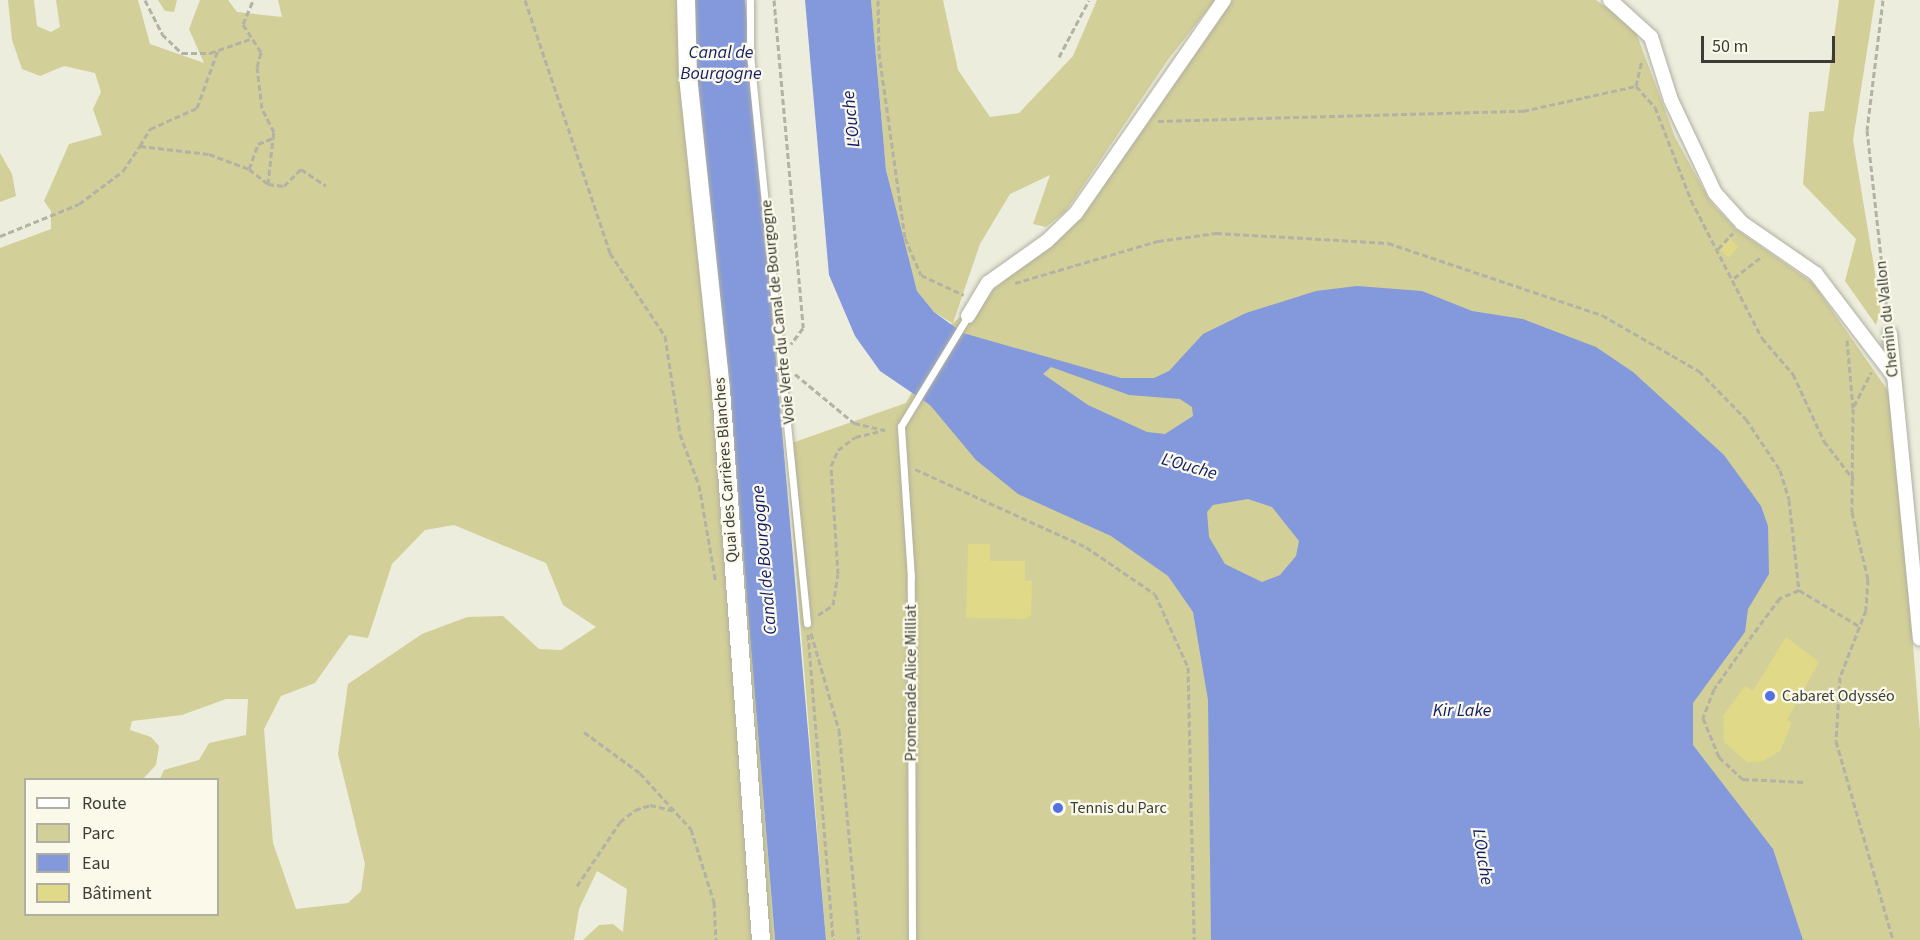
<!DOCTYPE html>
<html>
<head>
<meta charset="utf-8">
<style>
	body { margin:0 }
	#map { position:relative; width:1920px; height:940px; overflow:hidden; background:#ededdd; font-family:"Source Sans 3",sans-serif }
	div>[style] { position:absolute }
	.green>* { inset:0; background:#d2cf99 }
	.water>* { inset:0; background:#8399dc }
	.building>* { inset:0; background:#dfd988; transform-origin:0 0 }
	.path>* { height:3px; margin-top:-1.5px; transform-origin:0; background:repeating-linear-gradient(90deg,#b2b2a5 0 6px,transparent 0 9px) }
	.roads { filter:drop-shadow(0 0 2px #b0afa0) drop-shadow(0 0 2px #b0afa0) }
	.service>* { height:7px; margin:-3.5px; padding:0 3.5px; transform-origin:3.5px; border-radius:3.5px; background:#fff }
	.minor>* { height:14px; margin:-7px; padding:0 7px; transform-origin:7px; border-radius:7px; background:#fff }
	.tertiary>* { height:18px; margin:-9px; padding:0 9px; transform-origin:9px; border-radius:9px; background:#fff }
	.dots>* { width:16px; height:16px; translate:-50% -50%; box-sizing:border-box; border:3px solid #fbfaea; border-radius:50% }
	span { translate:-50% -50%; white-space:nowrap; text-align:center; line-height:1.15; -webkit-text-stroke:4.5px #fbfaea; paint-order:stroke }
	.street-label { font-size:16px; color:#3c3c36 }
	.poi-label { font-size:16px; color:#3c3c36 }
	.left { translate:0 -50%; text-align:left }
	.water-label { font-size:18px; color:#131c69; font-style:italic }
	.legend { position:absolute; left:24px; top:778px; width:195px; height:138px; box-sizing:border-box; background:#fbfaea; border:2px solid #afaea2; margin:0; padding:8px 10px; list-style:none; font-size:18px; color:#3c3c36 }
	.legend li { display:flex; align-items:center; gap:12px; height:30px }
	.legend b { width:30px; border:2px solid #afaea2 }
	.scale { position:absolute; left:1701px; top:36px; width:134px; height:27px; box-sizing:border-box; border:3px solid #3c3c36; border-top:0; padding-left:8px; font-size:18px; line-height:21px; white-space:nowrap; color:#3c3c36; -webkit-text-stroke:4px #fbfaea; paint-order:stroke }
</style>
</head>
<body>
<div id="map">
	<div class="green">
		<div style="clip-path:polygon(evenodd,8px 0,34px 0,37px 26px,51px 32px,60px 27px,56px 0,138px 0,150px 44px,204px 63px,189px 29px,200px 0,228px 0,237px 12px,282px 17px,278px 0,695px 0,694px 59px,733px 430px,775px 940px,583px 940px,599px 925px,613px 924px,623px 932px,627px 889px,597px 871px,579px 909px,574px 940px,0 940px,0 248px,51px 229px,51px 211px,44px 201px,69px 144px,102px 135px,93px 109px,101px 92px,95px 73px,64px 66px,40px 76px,22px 69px,12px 40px,8px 0,454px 525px,546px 563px,563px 605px,596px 627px,561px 650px,539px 649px,503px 616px,467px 617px,422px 634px,348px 684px,338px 754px,365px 864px,361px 891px,348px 903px,296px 909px,273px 843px,264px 729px,281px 696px,315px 683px,349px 635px,368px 638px,392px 564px,425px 530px,454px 525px,8px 0,226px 699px,248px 699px,246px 735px,209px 743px,199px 760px,164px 770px,160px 779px,218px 780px,218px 914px,26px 914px,26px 780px,143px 779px,156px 765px,159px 746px,151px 737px,130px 730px,132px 721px,182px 715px,226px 699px)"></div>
		<div style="clip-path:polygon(158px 0,177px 0,174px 12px,165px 11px)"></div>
		<div style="clip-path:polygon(871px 0,943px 0,958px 70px,990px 117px,1019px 113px,1073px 56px,1097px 0,1215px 0,1167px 61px,1066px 211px,1046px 227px,1033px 224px,1050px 175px,1010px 194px,980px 244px,953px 323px,1078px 220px,1232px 0,1596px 0,1634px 27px,1675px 137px,1710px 201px,1736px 229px,1813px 283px,1893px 398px,1920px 731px,1920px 940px,826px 940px,786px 445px,906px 403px,952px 323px,934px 312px,917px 291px,904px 244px,886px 170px)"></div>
		<div style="clip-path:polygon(1839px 0,1875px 0,1853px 140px,1881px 309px,1876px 325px,1845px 281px,1856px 239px,1803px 184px,1809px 112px,1824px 111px)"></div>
		<div style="clip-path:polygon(0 153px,12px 174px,16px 196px,0 202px)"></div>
	</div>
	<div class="water">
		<div style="clip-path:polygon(695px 0,745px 0,826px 940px,775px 940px,733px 430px,694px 59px)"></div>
		<div style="clip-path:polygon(evenodd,805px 0,871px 0,886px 170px,917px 291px,934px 312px,963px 333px,1121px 378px,1154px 378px,1169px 371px,1203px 334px,1246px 313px,1316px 291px,1357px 286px,1422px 291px,1472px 311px,1523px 319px,1596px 347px,1633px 372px,1724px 455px,1761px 506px,1768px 526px,1769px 574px,1748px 609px,1745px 632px,1693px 703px,1693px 745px,1773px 849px,1803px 940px,1211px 940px,1208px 700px,1193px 612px,1168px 576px,1111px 536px,1018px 494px,976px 460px,930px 405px,880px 371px,855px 336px,829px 275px,805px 0,1051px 367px,1129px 395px,1180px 399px,1192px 407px,1193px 416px,1165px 434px,1147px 432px,1088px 405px,1043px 374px,1051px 367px,805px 0,1248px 499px,1272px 507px,1299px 541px,1296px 556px,1280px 575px,1262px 582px,1225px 564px,1209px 537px,1207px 512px,1213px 505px,1248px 499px)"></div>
	</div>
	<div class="building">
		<div style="left:1729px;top:238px;width:13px;height:15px;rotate:42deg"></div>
		<div style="clip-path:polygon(968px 544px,990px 544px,990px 561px,1025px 561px,1025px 581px,1032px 581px,1031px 615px,1026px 619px,966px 618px)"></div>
		<div style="clip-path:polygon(1786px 637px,1819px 662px,1787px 720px,1792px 723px,1780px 751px,1761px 762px,1747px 762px,1724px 742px,1723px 716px,1745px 686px,1753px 691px)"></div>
	</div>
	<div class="path">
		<div style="left:145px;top:0;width:38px;rotate:63deg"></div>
		<div style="left:162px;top:34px;width:28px;rotate:44deg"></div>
		<div style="left:182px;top:53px;width:28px"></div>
		<div style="left:210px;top:53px;width:42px;rotate:-19.3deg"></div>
		<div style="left:525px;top:0;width:267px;rotate:71.4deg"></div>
		<div style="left:610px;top:253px;width:100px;rotate:56.5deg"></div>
		<div style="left:665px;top:336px;width:99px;rotate:81.3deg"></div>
		<div style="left:680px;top:434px;width:54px;rotate:69.6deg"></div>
		<div style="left:699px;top:485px;width:99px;rotate:80.2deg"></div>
		<div style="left:774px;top:0;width:329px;rotate:84.9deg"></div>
		<div style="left:803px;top:328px;width:20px;rotate:127deg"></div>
		<div style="left:878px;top:0;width:53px;rotate:88.9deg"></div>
		<div style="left:879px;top:53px;width:187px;rotate:82deg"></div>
		<div style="left:905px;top:238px;width:40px;rotate:66.6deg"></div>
		<div style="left:921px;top:275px;width:47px;rotate:24.9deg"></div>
		<div style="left:1883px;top:0;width:131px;rotate:97deg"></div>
		<div style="left:1867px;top:130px;width:190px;rotate:83.7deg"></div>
		<div style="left:1059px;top:57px;width:64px;rotate:-62.2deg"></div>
		<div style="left:1636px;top:86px;width:27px;rotate:-77deg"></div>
		<div style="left:1158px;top:121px;width:365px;rotate:-1.6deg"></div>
		<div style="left:1523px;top:111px;width:116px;rotate:-12.5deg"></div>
		<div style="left:1636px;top:86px;width:28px;rotate:48deg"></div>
		<div style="left:1655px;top:107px;width:100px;rotate:68.8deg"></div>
		<div style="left:1691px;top:200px;width:155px;rotate:62.8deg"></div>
		<div style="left:1762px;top:338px;width:48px;rotate:49.3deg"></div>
		<div style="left:1793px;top:374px;width:74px;rotate:65.2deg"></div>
		<div style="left:1824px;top:441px;width:49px;rotate:52.4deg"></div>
		<div style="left:140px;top:146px;width:20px;rotate:-60deg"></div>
		<div style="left:150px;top:129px;width:51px;rotate:-24.1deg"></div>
		<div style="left:197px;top:108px;width:62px;rotate:-70.1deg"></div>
		<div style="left:249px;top:169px;width:24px;rotate:38deg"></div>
		<div style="left:268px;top:184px;width:16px;rotate:7deg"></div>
		<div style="left:284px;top:186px;width:24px;rotate:-45deg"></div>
		<div style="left:301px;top:169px;width:30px;rotate:34deg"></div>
		<div style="left:268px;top:184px;width:46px;rotate:-83.8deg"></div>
		<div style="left:0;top:236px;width:85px;rotate:-22.1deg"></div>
		<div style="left:79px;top:204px;width:55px;rotate:-36.9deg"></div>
		<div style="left:123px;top:171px;width:30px;rotate:-56deg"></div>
		<div style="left:140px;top:146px;width:69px;rotate:6.6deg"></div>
		<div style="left:209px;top:154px;width:43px;rotate:20.6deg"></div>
		<div style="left:249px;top:169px;width:27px;rotate:-70deg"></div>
		<div style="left:258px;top:144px;width:16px;rotate:-22deg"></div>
		<div style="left:273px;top:138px;width:6px;rotate:-81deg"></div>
		<div style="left:274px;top:132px;width:27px;rotate:-117deg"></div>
		<div style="left:262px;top:108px;width:41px;rotate:-97deg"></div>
		<div style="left:257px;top:67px;width:16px;rotate:-75deg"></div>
		<div style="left:261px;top:52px;width:33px;rotate:-123deg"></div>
		<div style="left:243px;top:24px;width:26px;rotate:-67deg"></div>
		<div style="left:1718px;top:249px;width:22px;rotate:-47deg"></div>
		<div style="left:1734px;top:278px;width:36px;rotate:-38deg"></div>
		<div style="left:1015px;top:283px;width:149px;rotate:-16.4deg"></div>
		<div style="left:1158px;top:241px;width:59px;rotate:-7.9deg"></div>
		<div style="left:1216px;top:233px;width:172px;rotate:3.3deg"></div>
		<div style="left:1388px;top:243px;width:226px;rotate:18.6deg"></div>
		<div style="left:1602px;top:315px;width:112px;rotate:30deg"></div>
		<div style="left:1699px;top:371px;width:67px;rotate:45.6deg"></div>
		<div style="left:1746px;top:419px;width:61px;rotate:56.3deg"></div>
		<div style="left:1780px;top:470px;width:31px;rotate:73deg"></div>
		<div style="left:1789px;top:500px;width:91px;rotate:83.7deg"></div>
		<div style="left:1799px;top:590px;width:70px;rotate:31deg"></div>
		<div style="left:1847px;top:340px;width:68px;rotate:85deg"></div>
		<div style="left:1853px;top:408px;width:104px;rotate:90.6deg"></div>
		<div style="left:1852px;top:512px;width:69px;rotate:76.6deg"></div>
		<div style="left:1868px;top:579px;width:31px;rotate:94deg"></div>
		<div style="left:1866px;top:610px;width:72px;rotate:111.2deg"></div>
		<div style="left:1840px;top:677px;width:64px;rotate:93.6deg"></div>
		<div style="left:1836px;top:741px;width:207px;rotate:74deg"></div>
		<div style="left:795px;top:374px;width:77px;rotate:39.7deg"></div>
		<div style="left:854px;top:423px;width:32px;rotate:13deg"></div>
		<div style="left:1854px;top:406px;width:38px;rotate:-63deg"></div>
		<div style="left:915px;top:469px;width:188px;rotate:24.5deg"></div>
		<div style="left:1086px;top:547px;width:83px;rotate:34.3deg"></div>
		<div style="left:1155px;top:594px;width:80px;rotate:65.7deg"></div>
		<div style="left:1188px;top:667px;width:273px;rotate:88.7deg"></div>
		<div style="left:1799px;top:590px;width:21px;rotate:157deg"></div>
		<div style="left:1780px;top:598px;width:45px;rotate:126.9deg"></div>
		<div style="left:1753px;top:634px;width:67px;rotate:125.3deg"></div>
		<div style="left:1714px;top:689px;width:31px;rotate:111deg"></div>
		<div style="left:1703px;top:718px;width:42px;rotate:67.7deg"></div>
		<div style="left:1719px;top:757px;width:33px;rotate:43deg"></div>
		<div style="left:1743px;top:779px;width:62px;rotate:2.8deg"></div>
		<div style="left:818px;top:615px;width:18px;rotate:-34deg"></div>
		<div style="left:833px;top:605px;width:31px;rotate:-81deg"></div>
		<div style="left:838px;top:574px;width:108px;rotate:-93.7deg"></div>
		<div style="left:831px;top:466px;width:17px;rotate:-66deg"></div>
		<div style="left:838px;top:450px;width:21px;rotate:-37deg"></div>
		<div style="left:855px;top:437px;width:26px;rotate:-13deg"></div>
		<div style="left:811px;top:633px;width:101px;rotate:73.9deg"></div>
		<div style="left:839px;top:730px;width:211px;rotate:84.6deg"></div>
		<div style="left:808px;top:634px;width:307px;rotate:85.3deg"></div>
		<div style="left:584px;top:732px;width:69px;rotate:36.2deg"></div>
		<div style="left:640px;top:773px;width:76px;rotate:47.7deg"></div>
		<div style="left:691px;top:829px;width:77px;rotate:72.5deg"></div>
		<div style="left:714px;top:902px;width:38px;rotate:87deg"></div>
		<div style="left:577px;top:886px;width:77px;rotate:-56.1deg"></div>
		<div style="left:620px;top:822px;width:19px;rotate:-39deg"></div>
		<div style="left:635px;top:810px;width:16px;rotate:-18deg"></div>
		<div style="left:650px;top:805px;width:23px;rotate:13deg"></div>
	</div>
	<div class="roads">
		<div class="service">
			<div style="left:750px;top:0;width:54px;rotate:90deg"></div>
			<div style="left:750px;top:54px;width:572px;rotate:84.28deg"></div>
			<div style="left:912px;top:940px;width:362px;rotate:-90.2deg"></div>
			<div style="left:911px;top:578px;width:152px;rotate:-93.8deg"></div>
			<div style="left:901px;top:426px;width:129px;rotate:-58.7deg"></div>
		</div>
		<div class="minor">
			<div style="left:1610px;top:0;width:55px;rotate:42.1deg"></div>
			<div style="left:1651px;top:37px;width:66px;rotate:72.4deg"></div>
			<div style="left:1671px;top:100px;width:103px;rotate:64.7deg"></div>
			<div style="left:1715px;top:193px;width:40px;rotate:48deg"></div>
			<div style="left:1742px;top:223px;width:90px;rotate:34.6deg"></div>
			<div style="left:1816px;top:274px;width:127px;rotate:52.7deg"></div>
			<div style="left:968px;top:316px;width:39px;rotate:-59deg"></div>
			<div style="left:988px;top:283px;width:72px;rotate:-35.4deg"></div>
			<div style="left:1047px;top:241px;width:40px;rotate:-44deg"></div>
			<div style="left:1076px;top:213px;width:259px;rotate:-55.2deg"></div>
			<div style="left:1890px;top:334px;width:306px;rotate:84.4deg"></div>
		</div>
		<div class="tertiary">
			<div style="left:686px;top:0;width:76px;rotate:88.5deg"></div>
			<div style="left:688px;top:76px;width:315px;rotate:84deg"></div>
			<div style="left:721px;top:389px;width:552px;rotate:85.85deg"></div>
		</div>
	</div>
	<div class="dots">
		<div style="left:1770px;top:696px;background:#5470e5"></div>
		<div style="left:1058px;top:808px;background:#5470e5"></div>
	</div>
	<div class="street-label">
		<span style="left:778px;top:312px;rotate:-96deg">Voie Verte du Canal de Bourgogne</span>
		<span style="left:1887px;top:319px;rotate:-96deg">Chemin du Vallon</span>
		<span style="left:726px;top:470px;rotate:-94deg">Quai des Carrières Blanches</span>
		<span style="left:911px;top:683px;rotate:-90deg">Promenade Alice Milliat</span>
	</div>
	<div class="poi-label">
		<span class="left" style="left:1782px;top:696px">Cabaret Odysséo</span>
		<span class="left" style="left:1070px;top:808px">Tennis du Parc</span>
	</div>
	<div class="water-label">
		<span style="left:721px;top:64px">Canal de<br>Bourgogne</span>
		<span style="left:852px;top:119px;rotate:-96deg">L'Ouche</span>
		<span style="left:1189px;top:467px;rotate:16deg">L'Ouche</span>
		<span style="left:765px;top:560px;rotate:-95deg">Canal de Bourgogne</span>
		<span style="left:1462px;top:711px">Kir Lake</span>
		<span style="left:1482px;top:857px;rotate:81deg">L'Ouche</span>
	</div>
	<ul class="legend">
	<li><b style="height:8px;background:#fff"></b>Route</li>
	<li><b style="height:16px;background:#d2cf99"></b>Parc</li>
	<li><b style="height:16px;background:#8399dc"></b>Eau</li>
	<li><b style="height:16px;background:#dfd988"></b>Bâtiment</li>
	</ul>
	<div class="scale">50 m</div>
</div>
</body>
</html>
